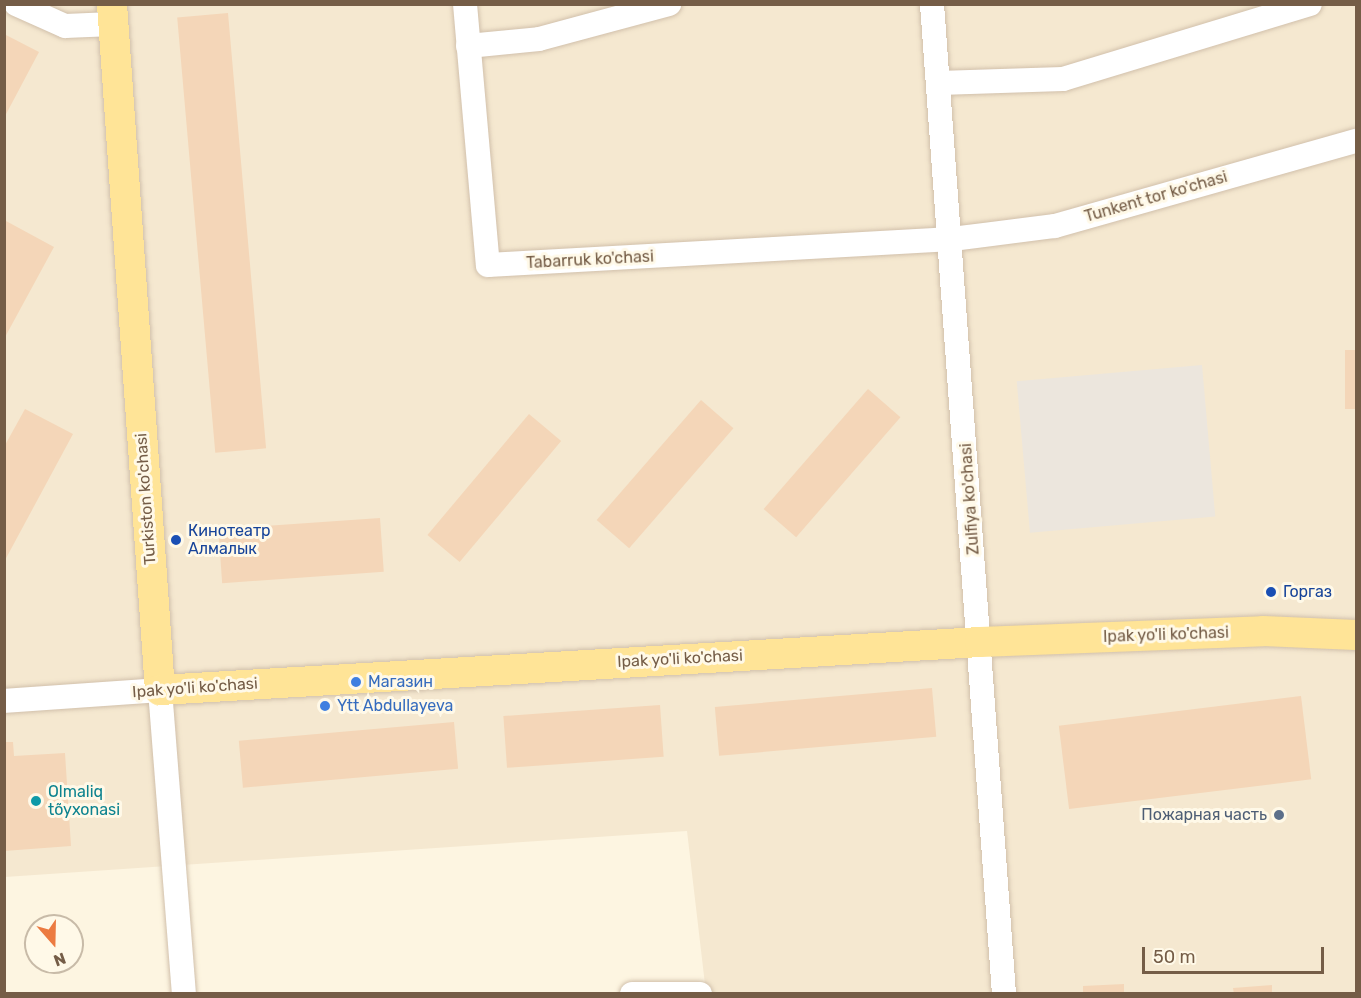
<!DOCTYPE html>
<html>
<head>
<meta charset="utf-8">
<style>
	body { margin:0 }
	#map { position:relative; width:1361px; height:998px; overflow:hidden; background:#fdf5e1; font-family:Rubik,sans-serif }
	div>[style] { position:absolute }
	.residential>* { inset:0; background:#f5e8d0 }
	.industrial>* { inset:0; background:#ece6dd; transform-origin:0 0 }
	.building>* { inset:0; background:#f4d6b8; transform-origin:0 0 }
	.roads { filter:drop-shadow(0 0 2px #d1c0ab) drop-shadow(0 0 2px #d1c0ab) }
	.minor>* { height:24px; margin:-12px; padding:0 12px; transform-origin:12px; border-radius:12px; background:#fff }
	.major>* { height:30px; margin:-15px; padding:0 15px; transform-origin:15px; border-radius:15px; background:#ffe497 }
	.dots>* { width:16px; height:16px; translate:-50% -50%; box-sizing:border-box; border:3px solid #fff9e8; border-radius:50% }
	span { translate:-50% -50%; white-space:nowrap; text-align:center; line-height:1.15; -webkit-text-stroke:6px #fff9e8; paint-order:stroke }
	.street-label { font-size:16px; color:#755d47 }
	.transit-label { font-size:16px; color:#164399 }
	.left { translate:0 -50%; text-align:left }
	.shop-label { font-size:16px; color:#366cbe }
	.culture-label { font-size:16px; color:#0d838f }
	.service-label { font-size:16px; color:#4e5e75 }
	.right { translate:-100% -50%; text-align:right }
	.frame { position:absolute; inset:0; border:6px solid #755d47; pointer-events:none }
	.north { position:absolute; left:24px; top:914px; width:60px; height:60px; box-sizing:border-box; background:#fff9e8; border:2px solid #c8bba8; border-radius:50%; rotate:160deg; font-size:16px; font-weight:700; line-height:24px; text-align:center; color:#755d47 }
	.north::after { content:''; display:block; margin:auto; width:21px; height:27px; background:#ec7b41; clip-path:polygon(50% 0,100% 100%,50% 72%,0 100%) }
	.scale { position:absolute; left:1142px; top:947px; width:182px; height:27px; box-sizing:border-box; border:3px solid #755d47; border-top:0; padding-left:8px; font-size:18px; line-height:21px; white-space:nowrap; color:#755d47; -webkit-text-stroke:4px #fff9e8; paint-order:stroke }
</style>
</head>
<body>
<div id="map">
	<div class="residential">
		<div style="clip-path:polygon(5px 5px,1356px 5px,1356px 993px,706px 993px,687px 831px,5px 877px)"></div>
	</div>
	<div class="industrial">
		<div style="left:1202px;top:365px;width:152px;height:186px;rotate:85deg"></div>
	</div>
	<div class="building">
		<div style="left:228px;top:13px;width:437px;height:51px;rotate:85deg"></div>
		<div style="clip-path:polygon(4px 34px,39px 52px,4px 118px)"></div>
		<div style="clip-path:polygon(6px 221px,54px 247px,4px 339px,4px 224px)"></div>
		<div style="left:1345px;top:350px;width:11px;height:59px"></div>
		<div style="left:868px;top:389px;width:43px;height:159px;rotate:41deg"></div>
		<div style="left:701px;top:400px;width:43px;height:159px;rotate:41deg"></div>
		<div style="clip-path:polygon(25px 409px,73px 434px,4px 562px,4px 447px)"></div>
		<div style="left:529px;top:414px;width:42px;height:158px;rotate:40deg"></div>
		<div style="left:380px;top:518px;width:54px;height:162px;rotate:86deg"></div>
		<div style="left:932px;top:688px;width:49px;height:218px;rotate:85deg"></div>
		<div style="left:1301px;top:696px;width:84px;height:244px;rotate:83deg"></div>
		<div style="left:660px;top:705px;width:52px;height:157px;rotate:86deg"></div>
		<div style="left:454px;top:722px;width:47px;height:216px;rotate:85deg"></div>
		<div style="clip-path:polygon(4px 742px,13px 742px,14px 756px,65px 753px,71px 846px,4px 851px)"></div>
		<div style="clip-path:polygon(1124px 984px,1124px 994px,1083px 994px,1083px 986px)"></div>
		<div style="clip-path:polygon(1272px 985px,1272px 994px,1234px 994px,1233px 988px)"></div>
	</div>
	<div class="roads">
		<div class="minor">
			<div style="left:16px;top:4px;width:54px;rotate:24.2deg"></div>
			<div style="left:65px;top:26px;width:48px;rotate:-2.4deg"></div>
			<div style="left:465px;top:4px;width:262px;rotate:85deg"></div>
			<div style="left:488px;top:265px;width:465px;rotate:-3.2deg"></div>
			<div style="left:952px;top:239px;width:104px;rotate:-7.2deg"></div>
			<div style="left:1055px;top:226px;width:313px;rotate:-15.8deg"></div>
			<div style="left:932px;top:4px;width:993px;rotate:85.84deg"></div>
			<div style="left:468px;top:46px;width:71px;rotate:-5.6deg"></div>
			<div style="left:539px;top:39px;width:135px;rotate:-15.1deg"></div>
			<div style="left:939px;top:83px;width:124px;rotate:-1.8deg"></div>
			<div style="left:1063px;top:79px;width:258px;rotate:-16.9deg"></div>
			<div style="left:4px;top:701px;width:156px;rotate:-4deg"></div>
			<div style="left:160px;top:690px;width:305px;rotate:85.5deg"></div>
			<div style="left:632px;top:994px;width:68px"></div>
		</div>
		<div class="major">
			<div style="left:112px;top:4px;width:688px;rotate:86deg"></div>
			<div style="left:160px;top:690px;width:821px;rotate:-3.35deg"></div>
			<div style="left:980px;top:642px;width:283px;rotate:-2.2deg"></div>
			<div style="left:1263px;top:631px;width:93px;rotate:2.5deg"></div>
		</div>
	</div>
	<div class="dots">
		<div style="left:176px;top:540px;background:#1a4fb4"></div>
		<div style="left:1271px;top:592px;background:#1a4fb4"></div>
		<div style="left:356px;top:682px;background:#3f7fe0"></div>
		<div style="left:325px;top:706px;background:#3f7fe0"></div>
		<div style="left:36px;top:801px;background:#0f9aa8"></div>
		<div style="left:1279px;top:815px;background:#5c6f8a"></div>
	</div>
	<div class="street-label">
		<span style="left:1156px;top:197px;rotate:-16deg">Tunkent tor ko'chasi</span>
		<span style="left:590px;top:260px;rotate:-3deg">Tabarruk ko'chasi</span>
		<span style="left:146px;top:499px;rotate:-94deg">Turkiston ko'chasi</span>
		<span style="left:970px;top:499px;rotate:-94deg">Zulfiya ko'chasi</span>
		<span style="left:1166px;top:635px;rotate:-2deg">Ipak yo'li ko'chasi</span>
		<span style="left:680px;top:659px;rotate:-3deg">Ipak yo'li ko'chasi</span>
		<span style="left:195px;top:688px;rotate:-4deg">Ipak yo'li ko'chasi</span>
	</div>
	<div class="transit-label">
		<span class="left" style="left:188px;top:540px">Кинотеатр<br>Алмалык</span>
		<span class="left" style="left:1283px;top:592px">Горгаз</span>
	</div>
	<div class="shop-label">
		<span class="left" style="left:368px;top:682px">Магазин</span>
		<span class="left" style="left:337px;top:706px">Ytt Abdullayeva</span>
	</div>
	<div class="culture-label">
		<span class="left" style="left:48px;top:801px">Olmaliq<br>tõyxonasi</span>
	</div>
	<div class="service-label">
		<span class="right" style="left:1267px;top:815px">Пожарная часть</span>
	</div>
	<div class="frame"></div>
	<div class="north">N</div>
	<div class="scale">50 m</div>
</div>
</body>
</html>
